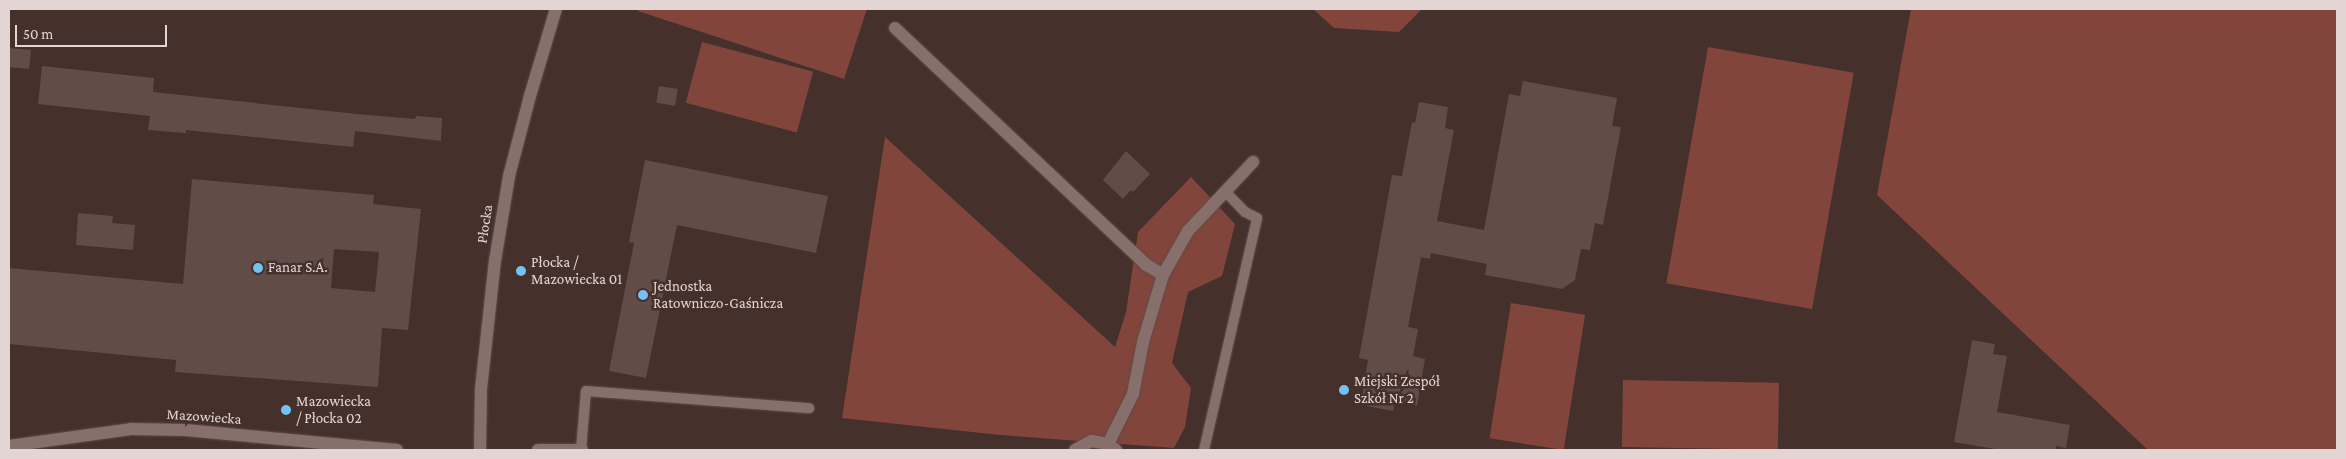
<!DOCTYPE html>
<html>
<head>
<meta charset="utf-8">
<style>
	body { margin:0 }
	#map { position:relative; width:2346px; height:459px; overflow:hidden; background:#45302c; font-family:"Crimson Pro",serif }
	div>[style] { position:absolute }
	.green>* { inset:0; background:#81453c; transform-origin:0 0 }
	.building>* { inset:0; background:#624c48; transform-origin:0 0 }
	.roads { filter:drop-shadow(0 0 1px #5f4d4a) drop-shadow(0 0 1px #5f4d4a) }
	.service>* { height:10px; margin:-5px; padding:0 5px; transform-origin:5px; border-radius:5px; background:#876f6b }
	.minor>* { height:12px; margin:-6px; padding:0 6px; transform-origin:6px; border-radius:6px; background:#876f6b }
	.tertiary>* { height:12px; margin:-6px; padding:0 6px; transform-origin:6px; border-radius:6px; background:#876f6b }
	.secondary>* { height:12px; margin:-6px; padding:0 6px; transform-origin:6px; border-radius:6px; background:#876f6b }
	.dots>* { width:14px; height:14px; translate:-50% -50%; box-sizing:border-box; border:2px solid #45302c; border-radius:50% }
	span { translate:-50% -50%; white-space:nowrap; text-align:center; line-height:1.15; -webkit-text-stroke:5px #45302c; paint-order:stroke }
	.street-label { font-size:15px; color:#e3d5d3 }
	.poi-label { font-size:15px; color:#e3d5d3 }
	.left { translate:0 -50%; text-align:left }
	.frame { position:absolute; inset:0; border:10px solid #e3d5d3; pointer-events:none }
	.scale { position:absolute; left:15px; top:25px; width:152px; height:22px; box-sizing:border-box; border:2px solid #e3d5d3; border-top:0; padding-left:6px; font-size:15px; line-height:18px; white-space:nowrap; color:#e3d5d3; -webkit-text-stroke:4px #45302c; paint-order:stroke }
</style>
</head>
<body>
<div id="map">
	<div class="green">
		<div style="clip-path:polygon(639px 9px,867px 9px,844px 79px,638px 11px)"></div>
		<div style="clip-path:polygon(1313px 9px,1422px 9px,1399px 32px,1334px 28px)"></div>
		<div style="clip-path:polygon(1911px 9px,2337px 9px,2337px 450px,2148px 450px,1877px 195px)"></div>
		<div style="left:702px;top:42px;width:115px;height:63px;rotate:15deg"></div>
		<div style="left:1708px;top:47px;width:148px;height:240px;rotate:10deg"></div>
		<div style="clip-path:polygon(885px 137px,1115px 347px,1126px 312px,1138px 232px,1191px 177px,1235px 224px,1222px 276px,1188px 292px,1172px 363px,1191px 388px,1185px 427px,1174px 448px,1000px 435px,842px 418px)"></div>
		<div style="left:1511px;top:303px;width:75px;height:137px;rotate:9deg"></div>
		<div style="left:1623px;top:380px;width:156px;height:67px;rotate:1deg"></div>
	</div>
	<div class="building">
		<div style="left:9px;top:48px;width:22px;height:19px;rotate:5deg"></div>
		<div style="clip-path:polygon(42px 66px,154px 78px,153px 92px,357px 114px,415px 119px,416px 116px,442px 118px,441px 141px,355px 131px,353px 147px,186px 130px,186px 133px,148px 130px,150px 116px,38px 104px)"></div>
		<div style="clip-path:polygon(1523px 81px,1617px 98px,1612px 126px,1621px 127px,1603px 225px,1595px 223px,1590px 250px,1581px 249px,1575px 280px,1562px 289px,1485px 275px,1487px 264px,1431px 253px,1430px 259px,1421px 257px,1408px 327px,1418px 329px,1413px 356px,1425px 359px,1417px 406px,1395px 402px,1393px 411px,1361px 405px,1368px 360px,1359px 358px,1392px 175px,1402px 176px,1412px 122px,1415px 123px,1419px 102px,1448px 107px,1445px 128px,1454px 130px,1437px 221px,1484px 230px,1509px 94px,1520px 96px)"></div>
		<div style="left:659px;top:86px;width:19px;height:17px;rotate:9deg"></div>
		<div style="clip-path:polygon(1126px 151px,1150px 174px,1133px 192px,1131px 190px,1123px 199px,1103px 180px)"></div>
		<div style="clip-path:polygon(645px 160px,828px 196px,816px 253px,677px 225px,646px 378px,609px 371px,634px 243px,629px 242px)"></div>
		<div style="clip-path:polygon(evenodd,192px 179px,374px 195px,373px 204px,421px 209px,408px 330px,382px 328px,378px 387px,175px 372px,176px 360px,9px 344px,9px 268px,183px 284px,192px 179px,334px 249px,379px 252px,375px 292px,331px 288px,334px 249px)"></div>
		<div style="clip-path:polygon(78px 213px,113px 216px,112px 223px,135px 225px,133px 250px,76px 245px)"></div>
		<div style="clip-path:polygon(1972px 340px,1995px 344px,1993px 354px,2007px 356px,1997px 412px,2070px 425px,2066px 448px,2056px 446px,2056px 450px,2001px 450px,1954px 442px)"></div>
	</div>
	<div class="roads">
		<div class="service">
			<div style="left:581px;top:450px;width:59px;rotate:-85.2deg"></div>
			<div style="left:586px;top:391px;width:224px;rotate:4.4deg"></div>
			<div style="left:1204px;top:450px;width:238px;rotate:-77.1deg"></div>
			<div style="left:1257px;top:218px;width:13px;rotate:-153deg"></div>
			<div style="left:1245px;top:212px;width:29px;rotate:-134deg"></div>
		</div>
		<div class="minor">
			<div style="left:895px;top:28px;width:344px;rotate:43.3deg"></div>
			<div style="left:1145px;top:264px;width:21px;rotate:31deg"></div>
			<div style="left:1108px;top:444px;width:56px;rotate:-63.4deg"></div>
			<div style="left:1133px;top:394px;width:53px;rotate:-79.1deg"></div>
			<div style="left:1143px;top:342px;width:70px;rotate:-73.4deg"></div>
			<div style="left:1163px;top:275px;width:51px;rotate:-60.4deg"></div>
			<div style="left:1188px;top:231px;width:95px;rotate:-46.7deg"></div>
			<div style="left:538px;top:450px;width:44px"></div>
			<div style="left:1075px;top:450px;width:18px;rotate:-29deg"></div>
			<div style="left:1091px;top:441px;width:17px;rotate:10deg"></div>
			<div style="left:1108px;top:444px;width:10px;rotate:37deg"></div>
		</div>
		<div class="tertiary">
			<div style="left:9px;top:446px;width:123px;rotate:-7.9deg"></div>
			<div style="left:131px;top:429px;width:54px;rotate:1.1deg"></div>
			<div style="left:185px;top:430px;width:213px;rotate:5.4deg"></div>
		</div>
		<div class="secondary">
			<div style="left:480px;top:450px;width:61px;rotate:-89.1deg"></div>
			<div style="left:481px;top:389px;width:129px;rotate:-83.8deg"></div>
			<div style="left:495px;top:261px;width:86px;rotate:-80.6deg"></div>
			<div style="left:509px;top:176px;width:83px;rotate:-75.3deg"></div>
			<div style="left:530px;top:96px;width:91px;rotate:-73.4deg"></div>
		</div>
	</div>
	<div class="dots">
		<div style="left:258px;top:268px;background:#73c1f5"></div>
		<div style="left:521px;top:271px;background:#73c1f5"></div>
		<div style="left:643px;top:295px;background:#73c1f5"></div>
		<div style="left:1344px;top:390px;background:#73c1f5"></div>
		<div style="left:286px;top:410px;background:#73c1f5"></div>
	</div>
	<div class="street-label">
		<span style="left:485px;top:224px;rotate:-81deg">Płocka</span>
		<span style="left:204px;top:417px;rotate:4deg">Mazowiecka</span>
	</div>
	<div class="poi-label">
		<span class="left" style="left:531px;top:271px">Płocka /<br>Mazowiecka 01</span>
		<span class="left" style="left:268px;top:268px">Fanar S.A.</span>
		<span class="left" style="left:653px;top:295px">Jednostka<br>Ratowniczo-Gaśnicza</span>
		<span class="left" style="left:1354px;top:390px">Miejski Zespół<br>Szkół Nr 2</span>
		<span class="left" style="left:296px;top:410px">Mazowiecka<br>/ Płocka 02</span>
	</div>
	<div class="frame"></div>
	<div class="scale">50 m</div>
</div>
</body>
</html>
